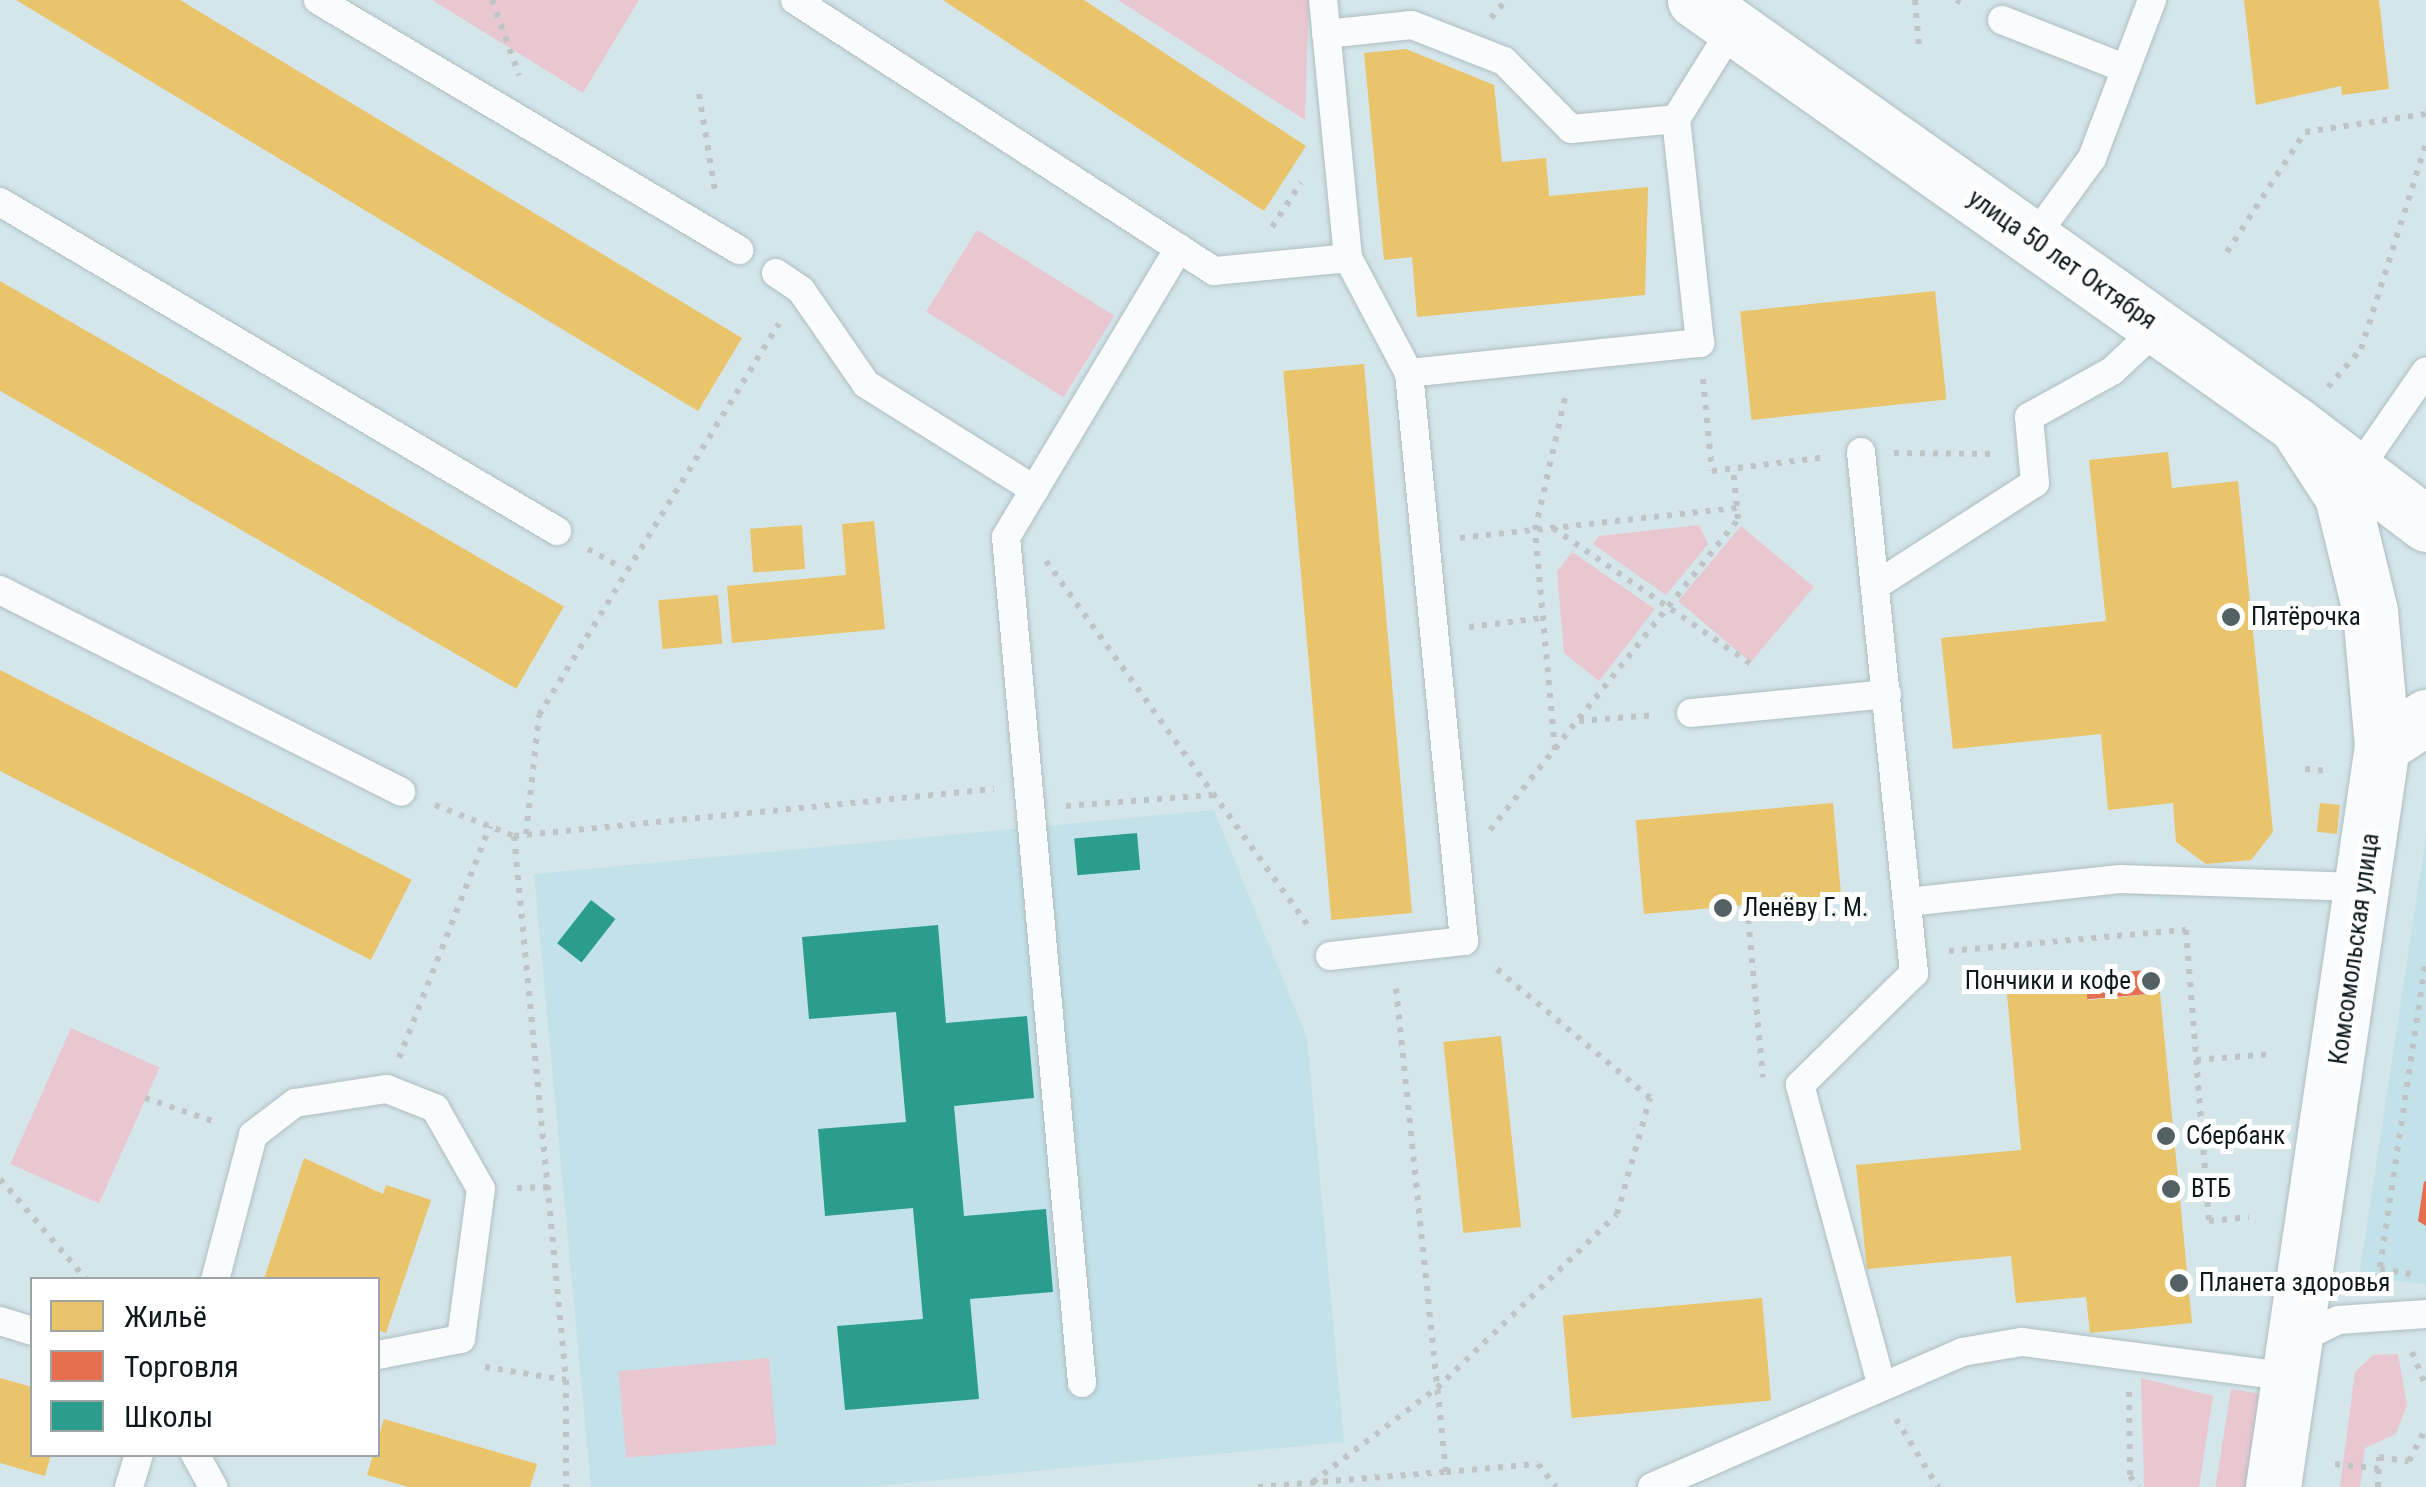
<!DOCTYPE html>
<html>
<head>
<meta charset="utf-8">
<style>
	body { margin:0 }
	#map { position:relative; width:2426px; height:1487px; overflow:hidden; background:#d4e6ea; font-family:"Roboto Condensed",sans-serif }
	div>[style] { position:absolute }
	.built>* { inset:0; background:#c2e1e9 }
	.green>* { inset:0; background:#e8c7d1; transform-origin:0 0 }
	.homes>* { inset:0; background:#e9c46a; transform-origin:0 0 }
	.shops>* { inset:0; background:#e76f51; transform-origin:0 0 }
	.schools>* { inset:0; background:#2a9d8f; transform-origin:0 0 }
	.path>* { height:6px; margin-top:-3px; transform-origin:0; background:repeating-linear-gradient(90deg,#bfc5c6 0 5px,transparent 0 13px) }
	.roads { filter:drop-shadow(0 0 2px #afbdc0) drop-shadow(0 0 2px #afbdc0) }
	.lane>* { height:28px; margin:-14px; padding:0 14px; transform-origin:14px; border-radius:14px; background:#f9fbfc }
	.street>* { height:55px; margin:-27.5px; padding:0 27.5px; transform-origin:27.5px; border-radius:27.5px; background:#f9fbfc }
	.secondary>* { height:55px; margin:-27.5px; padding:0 27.5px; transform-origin:27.5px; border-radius:27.5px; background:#f9fbfc }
	.dots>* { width:28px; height:28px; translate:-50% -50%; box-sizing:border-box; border:5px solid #fff; border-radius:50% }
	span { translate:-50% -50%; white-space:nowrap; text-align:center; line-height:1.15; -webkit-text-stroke:10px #fff; paint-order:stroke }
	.street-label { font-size:25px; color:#0d191c }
	.poi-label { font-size:25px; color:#0d191c }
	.left { translate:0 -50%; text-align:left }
	.right { translate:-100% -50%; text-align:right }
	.legend { position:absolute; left:30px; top:1277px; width:350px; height:180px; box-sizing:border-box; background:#fff; border:2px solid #9ea3a4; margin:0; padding:12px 18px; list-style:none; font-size:30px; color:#0d191c }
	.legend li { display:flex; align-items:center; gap:20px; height:50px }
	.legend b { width:50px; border:2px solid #9ea3a4 }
</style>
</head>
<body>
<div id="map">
	<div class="built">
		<div style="clip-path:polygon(1214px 810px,1307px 1038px,1344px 1442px,865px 1487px,591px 1487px,534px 874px)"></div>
		<div style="clip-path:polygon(2426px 837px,2426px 1284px,2359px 1277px)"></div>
	</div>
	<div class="green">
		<div style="clip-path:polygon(432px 0,639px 0,583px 93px)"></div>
		<div style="clip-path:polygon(1118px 0,1309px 0,1305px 120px)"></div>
		<div style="left:977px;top:230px;width:162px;height:96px;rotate:32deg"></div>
		<div style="clip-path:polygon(1699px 525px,1708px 544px,1666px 595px,1593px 544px,1599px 536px)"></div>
		<div style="left:1741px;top:526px;width:95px;height:98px;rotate:40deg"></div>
		<div style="clip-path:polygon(1572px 552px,1655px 609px,1599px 681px,1564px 653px,1557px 572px)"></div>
		<div style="left:71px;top:1028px;width:97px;height:149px;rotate:24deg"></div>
		<div style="clip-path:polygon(2398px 1354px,2407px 1405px,2396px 1434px,2365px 1448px,2360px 1487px,2340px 1487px,2355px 1372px,2373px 1355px)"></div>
		<div style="left:769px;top:1358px;width:87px;height:151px;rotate:85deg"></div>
		<div style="clip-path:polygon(2141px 1378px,2213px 1396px,2199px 1487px,2144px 1487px)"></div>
		<div style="left:2231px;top:1389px;width:32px;height:99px;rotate:9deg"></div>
	</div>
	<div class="homes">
		<div style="clip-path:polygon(16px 0,180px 0,742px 338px,698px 411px)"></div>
		<div style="clip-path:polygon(943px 0,1084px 0,1306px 146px,1264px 211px)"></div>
		<div style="clip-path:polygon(2244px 0,2379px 0,2389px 89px,2342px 95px,2341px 86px,2256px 105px)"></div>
		<div style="clip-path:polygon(1406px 49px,1494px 85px,1502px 162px,1546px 158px,1549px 196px,1648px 187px,1645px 295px,1417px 317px,1412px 257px,1384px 260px,1364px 53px)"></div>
		<div style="left:0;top:281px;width:651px;height:95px;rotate:30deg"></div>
		<div style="left:1935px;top:291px;width:109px;height:196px;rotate:84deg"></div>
		<div style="left:1364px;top:364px;width:551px;height:81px;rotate:85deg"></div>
		<div style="clip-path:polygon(2168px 452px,2172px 488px,2238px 481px,2273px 832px,2251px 860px,2206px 864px,2176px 842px,2173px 803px,2108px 810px,2101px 734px,1953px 749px,1941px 638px,2106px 621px,2089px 460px)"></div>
		<div style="clip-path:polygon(874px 521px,885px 629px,732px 643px,727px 586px,846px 575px,842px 524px)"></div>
		<div style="left:802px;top:525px;width:44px;height:52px;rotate:86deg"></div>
		<div style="left:718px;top:595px;width:49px;height:60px;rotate:85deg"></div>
		<div style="left:0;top:670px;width:462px;height:90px;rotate:27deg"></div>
		<div style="left:1833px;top:803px;width:94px;height:198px;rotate:85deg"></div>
		<div style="left:2320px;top:803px;width:20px;height:29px;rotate:6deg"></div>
		<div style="clip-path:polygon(2085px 975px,2088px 1000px,2160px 993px,2192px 1323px,2090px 1333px,2086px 1297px,2016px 1303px,2011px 1256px,1867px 1269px,1856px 1165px,2021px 1150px,2006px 983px)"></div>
		<div style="left:1501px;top:1036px;width:192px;height:58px;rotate:84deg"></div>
		<div style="clip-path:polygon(304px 1158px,383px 1194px,386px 1185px,431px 1200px,386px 1333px,378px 1330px,378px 1279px,264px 1279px)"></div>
		<div style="left:1762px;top:1298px;width:103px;height:200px;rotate:85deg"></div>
		<div style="clip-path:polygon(0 1378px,32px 1387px,32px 1454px,51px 1454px,45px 1476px,0 1463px)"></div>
		<div style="clip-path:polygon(384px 1419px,537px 1464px,530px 1487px,409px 1487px,367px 1475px)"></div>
	</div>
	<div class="shops">
		<div style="left:2158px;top:969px;width:24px;height:73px;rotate:85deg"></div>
		<div style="clip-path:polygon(2424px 1181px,2426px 1182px,2426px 1226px,2418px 1221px)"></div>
	</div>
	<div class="schools">
		<div style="left:1137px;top:833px;width:37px;height:63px;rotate:85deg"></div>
		<div style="left:591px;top:900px;width:31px;height:55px;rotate:38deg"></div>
		<div style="clip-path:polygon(938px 925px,946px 1023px,1027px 1016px,1034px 1098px,954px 1106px,964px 1216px,1046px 1209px,1053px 1292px,970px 1299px,979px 1399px,845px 1410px,837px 1326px,923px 1319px,913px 1208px,825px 1216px,818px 1129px,906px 1122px,896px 1012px,809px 1019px,802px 937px)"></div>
	</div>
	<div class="path">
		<div style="left:492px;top:0;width:80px;rotate:70.2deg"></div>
		<div style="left:1915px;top:0;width:47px;rotate:85.1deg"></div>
		<div style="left:1956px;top:0;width:13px;rotate:23deg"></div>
		<div style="left:1491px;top:18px;width:23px;rotate:-50deg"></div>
		<div style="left:699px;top:94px;width:98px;rotate:80.6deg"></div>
		<div style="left:1272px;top:227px;width:53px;rotate:-56.6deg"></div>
		<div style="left:2227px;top:252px;width:143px;rotate:-57deg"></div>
		<div style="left:2305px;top:132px;width:122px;rotate:-8.5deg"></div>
		<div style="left:1703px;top:379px;width:92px;rotate:84.4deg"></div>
		<div style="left:1712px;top:471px;width:116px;rotate:-6.9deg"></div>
		<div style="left:2328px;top:387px;width:50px;rotate:-49deg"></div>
		<div style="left:2361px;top:349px;width:215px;rotate:-72.4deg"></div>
		<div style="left:1894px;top:453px;width:103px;rotate:0.6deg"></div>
		<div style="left:1553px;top:528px;width:247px;rotate:34.5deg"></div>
		<div style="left:1460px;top:538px;width:279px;rotate:-6.2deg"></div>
		<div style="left:588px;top:549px;width:39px;rotate:29deg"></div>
		<div style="left:1046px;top:561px;width:453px;rotate:54.3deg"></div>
		<div style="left:1469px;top:627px;width:75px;rotate:-6.9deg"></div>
		<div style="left:1579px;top:721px;width:77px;rotate:-4.5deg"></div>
		<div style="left:1555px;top:750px;width:221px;rotate:-95.2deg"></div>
		<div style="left:1535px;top:530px;width:139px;rotate:-77.2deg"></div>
		<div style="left:2305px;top:769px;width:24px;rotate:5deg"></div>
		<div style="left:435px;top:805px;width:85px;rotate:21.4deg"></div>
		<div style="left:514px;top:836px;width:482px;rotate:-5.6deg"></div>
		<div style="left:1066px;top:806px;width:147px;rotate:-4.3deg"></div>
		<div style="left:1490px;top:830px;width:398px;rotate:-51.4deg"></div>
		<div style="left:1738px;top:519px;width:51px;rotate:-95.6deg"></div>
		<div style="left:526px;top:834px;width:120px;rotate:-83.8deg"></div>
		<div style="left:539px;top:715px;width:459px;rotate:-58.5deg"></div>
		<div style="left:514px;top:836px;width:546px;rotate:84.54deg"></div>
		<div style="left:566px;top:1380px;width:107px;rotate:90deg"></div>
		<div style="left:1747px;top:906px;width:172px;rotate:84.7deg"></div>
		<div style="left:1949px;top:951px;width:238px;rotate:-5.1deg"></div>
		<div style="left:2186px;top:930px;width:292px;rotate:85.5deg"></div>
		<div style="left:2209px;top:1221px;width:40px;rotate:-5.7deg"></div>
		<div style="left:399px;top:1058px;width:249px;rotate:-68.6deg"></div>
		<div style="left:2196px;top:1060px;width:76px;rotate:-4.5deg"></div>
		<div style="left:145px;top:1098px;width:77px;rotate:18.9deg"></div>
		<div style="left:2202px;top:1140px;width:58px;rotate:-3.9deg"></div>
		<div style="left:0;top:1179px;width:133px;rotate:49.3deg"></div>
		<div style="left:517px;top:1188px;width:31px;rotate:-2deg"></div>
		<div style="left:2380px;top:1269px;width:33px;rotate:9deg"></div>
		<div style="left:2378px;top:1280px;width:324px;rotate:-81.5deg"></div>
		<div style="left:2412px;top:1352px;width:38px;rotate:68deg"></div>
		<div style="left:485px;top:1367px;width:82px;rotate:9.1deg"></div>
		<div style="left:2129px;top:1392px;width:84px;rotate:89.3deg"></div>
		<div style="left:2130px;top:1476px;width:14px;rotate:54deg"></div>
		<div style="left:1896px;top:1419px;width:80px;rotate:58.3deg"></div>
		<div style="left:2335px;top:1464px;width:45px;rotate:6.3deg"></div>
		<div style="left:1446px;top:1472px;width:92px;rotate:-5deg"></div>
		<div style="left:1538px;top:1464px;width:29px;rotate:52deg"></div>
		<div style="left:1313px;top:1482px;width:156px;rotate:-37.2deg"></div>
		<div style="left:1437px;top:1388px;width:250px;rotate:-44deg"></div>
		<div style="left:1617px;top:1214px;width:121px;rotate:-74.1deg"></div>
		<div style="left:1650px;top:1098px;width:208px;rotate:-139.9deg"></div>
		<div style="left:1258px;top:1487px;width:189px;rotate:-4.6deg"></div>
		<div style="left:1446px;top:1472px;width:491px;rotate:-95.9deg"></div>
		<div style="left:2378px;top:1487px;width:30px;rotate:-88deg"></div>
		<div style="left:2379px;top:1457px;width:30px;rotate:8deg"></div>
		<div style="left:2409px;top:1461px;width:37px;rotate:-63deg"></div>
	</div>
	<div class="roads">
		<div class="lane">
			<div style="left:318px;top:0;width:490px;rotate:30.7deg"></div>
			<div style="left:795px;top:0;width:499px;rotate:32.9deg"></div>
			<div style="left:1214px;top:271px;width:135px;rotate:-5.5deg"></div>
			<div style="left:1348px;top:258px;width:259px;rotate:-95.5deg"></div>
			<div style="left:2002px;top:20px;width:131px;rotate:21.5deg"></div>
			<div style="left:1326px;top:34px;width:86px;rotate:-6deg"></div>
			<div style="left:1412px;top:25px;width:99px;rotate:21.4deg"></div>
			<div style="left:1504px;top:61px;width:95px;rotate:45.4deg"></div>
			<div style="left:1571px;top:129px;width:105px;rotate:-5.4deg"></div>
			<div style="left:0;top:202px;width:647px;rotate:30.57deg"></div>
			<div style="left:2033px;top:239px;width:100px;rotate:-53.9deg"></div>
			<div style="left:2092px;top:158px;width:169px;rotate:-69.2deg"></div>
			<div style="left:1348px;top:258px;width:130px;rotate:62.1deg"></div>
			<div style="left:776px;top:273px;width:30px;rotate:34deg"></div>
			<div style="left:801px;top:290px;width:114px;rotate:55.3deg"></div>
			<div style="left:866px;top:384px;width:199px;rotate:32.1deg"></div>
			<div style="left:1861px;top:452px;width:524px;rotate:84.19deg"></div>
			<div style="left:1914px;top:973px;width:160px;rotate:135.5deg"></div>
			<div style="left:1800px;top:1085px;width:312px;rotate:74.8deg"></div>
			<div style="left:2357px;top:471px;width:121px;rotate:-55.4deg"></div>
			<div style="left:1875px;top:586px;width:190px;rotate:-32.8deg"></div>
			<div style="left:2035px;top:483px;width:66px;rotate:-95.2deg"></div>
			<div style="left:2029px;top:417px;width:95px;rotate:-29deg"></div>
			<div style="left:2112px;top:371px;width:63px;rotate:-43.1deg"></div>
			<div style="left:0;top:590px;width:449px;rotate:26.7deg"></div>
			<div style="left:1691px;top:713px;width:197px;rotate:-5.5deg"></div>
			<div style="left:1908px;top:902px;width:213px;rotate:-6.2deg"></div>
			<div style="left:2120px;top:879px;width:246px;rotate:1.9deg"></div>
			<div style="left:1330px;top:956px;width:135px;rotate:-6.4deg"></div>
			<div style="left:1464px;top:941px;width:571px;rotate:-95.53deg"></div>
			<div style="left:1409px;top:373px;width:293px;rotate:-5.9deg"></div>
			<div style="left:1700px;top:343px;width:225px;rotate:-96.1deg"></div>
			<div style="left:1676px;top:119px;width:108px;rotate:-58.2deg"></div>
			<div style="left:215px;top:1280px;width:150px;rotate:-75.3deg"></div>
			<div style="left:253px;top:1135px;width:53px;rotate:-37.3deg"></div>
			<div style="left:295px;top:1103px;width:93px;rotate:-8.7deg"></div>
			<div style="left:387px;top:1089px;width:52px;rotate:21.6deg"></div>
			<div style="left:435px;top:1108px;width:93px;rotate:60.4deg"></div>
			<div style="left:481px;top:1189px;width:151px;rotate:97.6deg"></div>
			<div style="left:461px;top:1339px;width:85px;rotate:169.1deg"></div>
			<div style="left:0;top:1321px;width:34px;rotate:17deg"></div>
			<div style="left:2296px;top:1341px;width:47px;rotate:-26.6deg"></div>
			<div style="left:2338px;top:1320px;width:88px;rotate:-3.9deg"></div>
			<div style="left:1082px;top:1383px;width:849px;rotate:-95.13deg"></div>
			<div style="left:1006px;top:537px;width:337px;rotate:-59.1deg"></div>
			<div style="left:195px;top:1454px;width:38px;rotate:61deg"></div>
			<div style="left:129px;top:1487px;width:34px;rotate:-73deg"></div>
			<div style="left:1652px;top:1487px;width:338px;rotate:-23.5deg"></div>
			<div style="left:1962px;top:1352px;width:61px;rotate:-9.5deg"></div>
			<div style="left:2022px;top:1342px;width:270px;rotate:7.4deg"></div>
		</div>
		<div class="street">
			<div style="left:2301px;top:429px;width:157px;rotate:37.2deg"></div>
			<div style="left:2382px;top:746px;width:53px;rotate:-33.4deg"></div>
		</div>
		<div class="secondary">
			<div style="left:1695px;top:0;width:736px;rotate:35.27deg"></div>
			<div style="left:2296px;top:425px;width:85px;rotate:57.1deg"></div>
			<div style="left:2342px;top:496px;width:118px;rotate:76.3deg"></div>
			<div style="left:2370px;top:611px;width:136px;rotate:84.9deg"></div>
			<div style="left:2382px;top:746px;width:749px;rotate:98.37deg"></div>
		</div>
	</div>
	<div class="dots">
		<div style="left:2231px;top:617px;background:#536164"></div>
		<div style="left:1723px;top:908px;background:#536164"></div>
		<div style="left:2151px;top:981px;background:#536164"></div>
		<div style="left:2166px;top:1136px;background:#536164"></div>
		<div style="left:2171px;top:1189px;background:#536164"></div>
		<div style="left:2179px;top:1283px;background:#536164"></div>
	</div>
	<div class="street-label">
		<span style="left:2062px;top:260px;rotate:35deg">улица 50 лет Октября</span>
		<span style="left:2355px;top:949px;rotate:-82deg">Комсомольская улица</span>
	</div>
	<div class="poi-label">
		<span class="left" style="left:2251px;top:617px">Пятёрочка</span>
		<span class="left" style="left:1743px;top:908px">Ленёву Г. М.</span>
		<span class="right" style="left:2131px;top:981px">Пончики и кофе</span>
		<span class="left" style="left:2186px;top:1136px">Сбербанк</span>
		<span class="left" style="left:2191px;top:1189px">ВТБ</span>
		<span class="left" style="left:2199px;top:1283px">Планета здоровья</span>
	</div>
	<ul class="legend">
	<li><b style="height:28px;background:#e9c46a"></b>Жильё</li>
	<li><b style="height:28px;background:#e76f51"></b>Торговля</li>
	<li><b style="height:28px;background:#2a9d8f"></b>Школы</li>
	</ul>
</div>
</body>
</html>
